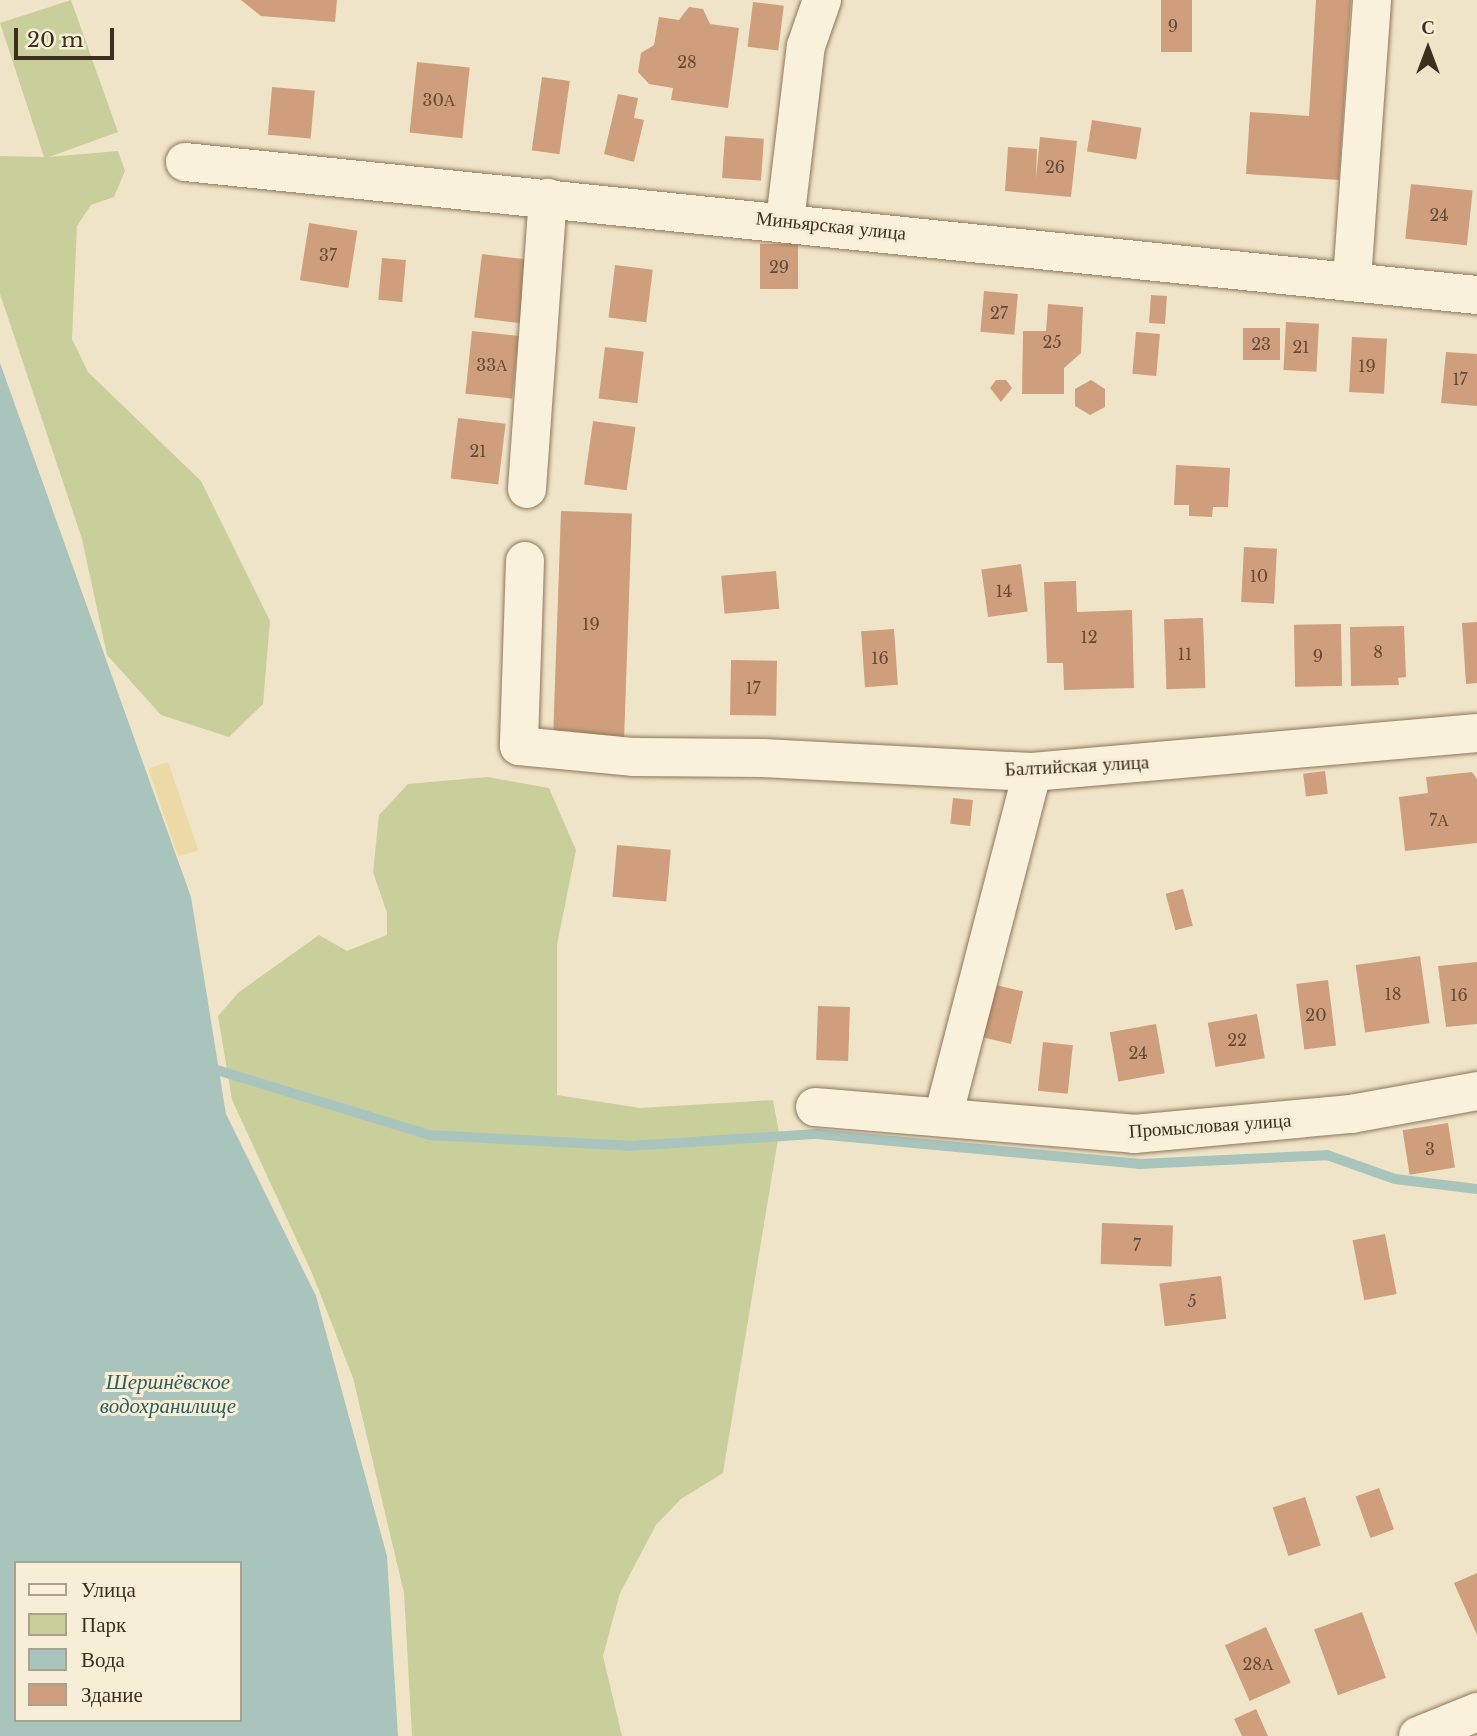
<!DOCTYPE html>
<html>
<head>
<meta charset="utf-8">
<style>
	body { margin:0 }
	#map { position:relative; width:1477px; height:1736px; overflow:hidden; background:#f0e4c8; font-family:"Libre Baskerville",serif }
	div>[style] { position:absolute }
	.green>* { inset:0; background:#c9cf9b }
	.sand>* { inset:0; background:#ecd9a5; transform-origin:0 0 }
	.water>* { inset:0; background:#a9c4bc }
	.stream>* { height:10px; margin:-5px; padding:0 5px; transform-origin:5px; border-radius:5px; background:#a9c4bc }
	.building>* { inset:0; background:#cf9f7d; transform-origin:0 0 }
	.roads { filter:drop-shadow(0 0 2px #8d765c) drop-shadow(0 0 2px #8d765c) }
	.minor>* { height:38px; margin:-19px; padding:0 19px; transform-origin:19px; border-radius:19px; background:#faf1dc }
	span { translate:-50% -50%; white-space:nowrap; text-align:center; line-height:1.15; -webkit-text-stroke:6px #f7eed8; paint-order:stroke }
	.number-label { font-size:16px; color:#624a37 }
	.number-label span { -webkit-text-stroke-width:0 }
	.street-label { font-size:19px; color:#3d2e20 }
	.water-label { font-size:21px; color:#2f5d5a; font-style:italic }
	.legend { position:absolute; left:14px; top:1561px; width:228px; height:161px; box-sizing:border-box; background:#f7eed8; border:2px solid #ada18e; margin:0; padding:9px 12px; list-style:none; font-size:21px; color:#3d2e20 }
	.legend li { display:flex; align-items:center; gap:14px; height:35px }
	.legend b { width:35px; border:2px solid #ada18e }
	.north { position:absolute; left:1393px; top:14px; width:70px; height:70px; -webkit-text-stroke:5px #f7eed8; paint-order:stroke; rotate:0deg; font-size:19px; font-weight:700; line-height:28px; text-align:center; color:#3d2e20 }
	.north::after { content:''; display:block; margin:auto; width:24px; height:32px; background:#3d2e20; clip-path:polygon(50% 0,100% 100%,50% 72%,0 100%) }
	.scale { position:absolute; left:14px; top:28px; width:100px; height:32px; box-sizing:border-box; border:4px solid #3d2e20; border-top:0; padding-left:9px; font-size:21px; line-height:24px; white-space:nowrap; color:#3d2e20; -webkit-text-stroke:5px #f7eed8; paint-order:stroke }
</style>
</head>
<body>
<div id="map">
	<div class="green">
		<div style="clip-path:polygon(71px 0,118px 132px,49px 157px,118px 151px,125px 171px,114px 197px,91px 205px,77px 226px,72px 339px,88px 372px,201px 481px,270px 621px,263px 704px,229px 737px,161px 715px,107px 655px,82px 539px,0 294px,0 156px,44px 157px,0 23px)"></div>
		<div style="clip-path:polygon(487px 777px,549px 788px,576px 850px,557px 945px,557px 1095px,640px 1108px,773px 1100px,779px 1133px,723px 1473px,681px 1499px,656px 1525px,620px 1593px,603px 1656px,622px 1736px,412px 1736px,404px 1593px,353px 1378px,312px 1273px,232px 1100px,218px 1016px,239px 992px,319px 935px,347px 951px,387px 935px,387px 913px,373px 872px,379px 815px,408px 784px)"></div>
	</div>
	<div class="sand">
		<div style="left:168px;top:762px;width:93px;height:21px;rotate:71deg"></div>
	</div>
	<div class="water">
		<div style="clip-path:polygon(evenodd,0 363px,191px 897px,226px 1114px,316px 1296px,387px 1556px,398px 1736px,0 1736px,0 363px,16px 1563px,240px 1563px,240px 1720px,16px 1720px,16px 1563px)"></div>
	</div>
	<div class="stream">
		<div style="left:207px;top:1067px;width:232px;rotate:17deg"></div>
		<div style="left:429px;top:1135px;width:200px;rotate:3.1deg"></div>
		<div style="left:629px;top:1146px;width:188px;rotate:-3.7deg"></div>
		<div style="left:817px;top:1134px;width:323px;rotate:5.3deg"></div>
		<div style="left:1139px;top:1164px;width:188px;rotate:-2.7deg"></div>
		<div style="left:1327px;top:1155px;width:72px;rotate:19.4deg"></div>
		<div style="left:1395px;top:1179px;width:83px;rotate:7deg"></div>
	</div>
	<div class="building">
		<div style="clip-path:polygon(241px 0,337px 0,335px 22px,261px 16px)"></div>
		<div style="left:1161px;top:0;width:31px;height:52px"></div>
		<div style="clip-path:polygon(1316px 0,1351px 0,1339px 180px,1246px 174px,1250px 112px,1309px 116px)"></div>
		<div style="left:753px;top:2px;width:31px;height:45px;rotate:7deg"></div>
		<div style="clip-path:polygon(689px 7px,703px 9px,710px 24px,739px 28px,728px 108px,671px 100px,673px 88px,649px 84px,638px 72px,641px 53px,654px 45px,659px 17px,679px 20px)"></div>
		<div style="left:417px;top:62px;width:53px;height:71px;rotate:6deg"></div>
		<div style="left:542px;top:77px;width:28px;height:74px;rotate:8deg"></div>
		<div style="left:272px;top:87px;width:43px;height:48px;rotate:5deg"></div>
		<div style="clip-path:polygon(618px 94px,638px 98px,634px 118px,644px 120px,634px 162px,604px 154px)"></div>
		<div style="left:1092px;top:120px;width:50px;height:32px;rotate:9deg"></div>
		<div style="left:725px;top:136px;width:39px;height:42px;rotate:4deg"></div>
		<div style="clip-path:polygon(1040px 137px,1077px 141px,1071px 197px,1005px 191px,1008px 147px,1037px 149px,1036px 179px)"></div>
		<div style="left:1411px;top:184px;width:62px;height:55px;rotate:6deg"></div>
		<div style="left:309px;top:223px;width:49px;height:58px;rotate:9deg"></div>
		<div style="left:760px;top:244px;width:38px;height:45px"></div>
		<div style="left:482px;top:254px;width:48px;height:64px;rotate:7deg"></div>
		<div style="left:382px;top:258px;width:24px;height:42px;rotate:5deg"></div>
		<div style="left:615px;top:265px;width:38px;height:53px;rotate:7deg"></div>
		<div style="left:984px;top:291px;width:34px;height:41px;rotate:5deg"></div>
		<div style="left:1151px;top:295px;width:16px;height:28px;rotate:4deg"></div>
		<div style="clip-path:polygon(1048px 304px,1083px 307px,1081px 353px,1064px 368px,1064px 394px,1022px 394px,1023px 331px,1046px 331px)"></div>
		<div style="left:1286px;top:322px;width:33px;height:48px;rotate:3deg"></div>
		<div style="left:1243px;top:328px;width:37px;height:32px"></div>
		<div style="left:472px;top:331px;width:47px;height:63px;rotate:6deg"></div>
		<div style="left:1136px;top:332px;width:24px;height:42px;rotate:5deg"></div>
		<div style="left:1352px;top:337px;width:35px;height:55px;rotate:3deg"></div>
		<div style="left:605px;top:347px;width:39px;height:52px;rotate:7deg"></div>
		<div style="clip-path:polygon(1446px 352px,1477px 354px,1477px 406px,1441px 403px)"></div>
		<div style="clip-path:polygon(996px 380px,1006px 380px,1012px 388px,1001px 402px,990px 388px)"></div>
		<div style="clip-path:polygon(1091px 380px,1105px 389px,1105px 407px,1090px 415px,1075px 406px,1075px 389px)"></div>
		<div style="left:458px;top:418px;width:48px;height:61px;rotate:7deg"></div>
		<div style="left:593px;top:421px;width:43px;height:64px;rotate:8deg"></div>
		<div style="clip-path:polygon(1176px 465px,1230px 468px,1228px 507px,1213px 507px,1212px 517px,1189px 516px,1189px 505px,1174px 505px)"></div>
		<div style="left:561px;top:511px;width:71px;height:224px;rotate:2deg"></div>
		<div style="left:1244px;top:547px;width:33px;height:55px;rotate:3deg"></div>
		<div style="left:1021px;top:564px;width:48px;height:40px;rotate:82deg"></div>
		<div style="left:776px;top:571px;width:38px;height:55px;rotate:85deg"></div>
		<div style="clip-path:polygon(1076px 581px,1077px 612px,1132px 610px,1134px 688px,1064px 690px,1063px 663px,1047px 663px,1044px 582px)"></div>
		<div style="left:1203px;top:618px;width:70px;height:39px;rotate:88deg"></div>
		<div style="clip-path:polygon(1477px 622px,1477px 683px,1466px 684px,1462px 623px)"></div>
		<div style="left:1341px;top:624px;width:62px;height:47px;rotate:89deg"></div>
		<div style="clip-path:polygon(1404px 626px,1406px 677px,1398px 678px,1399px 685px,1351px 686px,1350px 627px)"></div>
		<div style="left:894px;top:629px;width:56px;height:33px;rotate:86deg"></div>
		<div style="left:731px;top:660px;width:46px;height:55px;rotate:1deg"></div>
		<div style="left:1325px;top:771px;width:23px;height:22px;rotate:83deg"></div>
		<div style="clip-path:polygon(1472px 772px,1477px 779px,1477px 843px,1405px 851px,1399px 797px,1428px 793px,1426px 777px)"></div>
		<div style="left:953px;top:798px;width:20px;height:26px;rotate:6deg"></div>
		<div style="left:617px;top:845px;width:54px;height:52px;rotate:5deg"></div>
		<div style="left:1183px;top:889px;width:38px;height:18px;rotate:75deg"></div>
		<div style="left:1420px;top:956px;width:68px;height:65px;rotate:82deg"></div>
		<div style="clip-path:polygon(1477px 962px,1477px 1024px,1446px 1027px,1438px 966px)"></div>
		<div style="left:1328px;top:980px;width:66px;height:32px;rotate:83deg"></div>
		<div style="left:987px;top:983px;width:37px;height:54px;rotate:13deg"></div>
		<div style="left:818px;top:1006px;width:32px;height:54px;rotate:2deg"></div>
		<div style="left:1257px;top:1014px;width:45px;height:50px;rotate:80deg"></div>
		<div style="left:1156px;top:1024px;width:50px;height:47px;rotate:80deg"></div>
		<div style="left:1043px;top:1042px;width:30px;height:49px;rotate:6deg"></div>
		<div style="left:1448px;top:1123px;width:45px;height:46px;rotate:81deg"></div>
		<div style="left:1102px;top:1223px;width:71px;height:41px;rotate:2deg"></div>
		<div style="left:1385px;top:1234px;width:61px;height:33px;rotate:79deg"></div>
		<div style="left:1221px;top:1276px;width:43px;height:62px;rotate:83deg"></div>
		<div style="left:1379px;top:1488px;width:44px;height:25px;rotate:70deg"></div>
		<div style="left:1305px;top:1497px;width:51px;height:34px;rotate:72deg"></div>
		<div style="clip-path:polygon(1477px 1573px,1477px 1635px,1454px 1583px)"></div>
		<div style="left:1362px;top:1612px;width:70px;height:51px;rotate:70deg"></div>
		<div style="left:1266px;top:1627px;width:61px;height:45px;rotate:66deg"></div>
		<div style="clip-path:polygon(1256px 1709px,1268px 1736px,1242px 1736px,1234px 1719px)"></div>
	</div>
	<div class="roads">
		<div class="minor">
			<div style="left:185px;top:162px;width:1299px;rotate:5.88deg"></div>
			<div style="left:785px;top:221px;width:176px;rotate:-83.2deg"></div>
			<div style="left:806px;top:46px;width:49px;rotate:-70.8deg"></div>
			<div style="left:1352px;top:280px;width:281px;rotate:-85.9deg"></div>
			<div style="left:527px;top:489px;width:292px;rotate:-85.9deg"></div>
			<div style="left:525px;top:561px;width:185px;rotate:91.9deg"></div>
			<div style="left:519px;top:746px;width:116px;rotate:5.5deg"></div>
			<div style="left:634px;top:757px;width:129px;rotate:0.4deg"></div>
			<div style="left:763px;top:758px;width:269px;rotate:3deg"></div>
			<div style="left:1032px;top:772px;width:447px;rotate:-5deg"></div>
			<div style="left:815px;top:1107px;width:320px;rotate:4.8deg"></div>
			<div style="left:1134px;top:1134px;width:218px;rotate:-5.3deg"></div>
			<div style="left:1351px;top:1114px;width:128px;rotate:-10.3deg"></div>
			<div style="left:943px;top:1117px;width:356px;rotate:-75.5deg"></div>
			<div style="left:1418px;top:1736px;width:64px;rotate:-22.1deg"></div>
		</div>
	</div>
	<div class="number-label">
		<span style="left:1173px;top:26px">9</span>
		<span style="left:687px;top:62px">28</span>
		<span style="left:439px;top:100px">30А</span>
		<span style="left:1055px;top:167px">26</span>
		<span style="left:1439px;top:215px">24</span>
		<span style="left:328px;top:255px">37</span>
		<span style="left:779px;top:267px">29</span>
		<span style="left:999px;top:313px">27</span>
		<span style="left:1052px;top:342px">25</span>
		<span style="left:1261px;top:344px">23</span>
		<span style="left:1301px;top:347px">21</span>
		<span style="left:492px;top:365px">33А</span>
		<span style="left:1367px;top:366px">19</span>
		<span style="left:1460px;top:379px">17</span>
		<span style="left:478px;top:451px">21</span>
		<span style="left:1259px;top:576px">10</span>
		<span style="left:1004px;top:591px">14</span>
		<span style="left:591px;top:624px">19</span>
		<span style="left:1089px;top:637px">12</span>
		<span style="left:1378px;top:652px">8</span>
		<span style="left:1185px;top:654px">11</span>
		<span style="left:1318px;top:656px">9</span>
		<span style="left:880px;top:658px">16</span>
		<span style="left:753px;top:688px">17</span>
		<span style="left:1439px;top:820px">7А</span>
		<span style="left:1393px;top:994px">18</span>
		<span style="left:1459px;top:995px">16</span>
		<span style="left:1316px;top:1015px">20</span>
		<span style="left:1237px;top:1040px">22</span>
		<span style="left:1138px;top:1053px">24</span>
		<span style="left:1430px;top:1149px">3</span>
		<span style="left:1137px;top:1245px">7</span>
		<span style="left:1192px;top:1301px">5</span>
		<span style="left:1258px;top:1664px">28А</span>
	</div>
	<div class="street-label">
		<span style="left:831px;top:226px;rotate:6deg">Миньярская улица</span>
		<span style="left:1077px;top:766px;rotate:-3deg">Балтийская улица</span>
		<span style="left:1210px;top:1126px;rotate:-4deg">Промысловая улица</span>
	</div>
	<div class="water-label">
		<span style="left:168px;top:1394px">Шершнёвское<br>водохранилище</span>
	</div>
	<ul class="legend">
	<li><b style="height:9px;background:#faf1dc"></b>Улица</li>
	<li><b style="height:19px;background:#c9cf9b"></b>Парк</li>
	<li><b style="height:19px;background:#a9c4bc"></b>Вода</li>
	<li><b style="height:19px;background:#cf9f7d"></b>Здание</li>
	</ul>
	<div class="north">С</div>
	<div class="scale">20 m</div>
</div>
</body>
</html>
